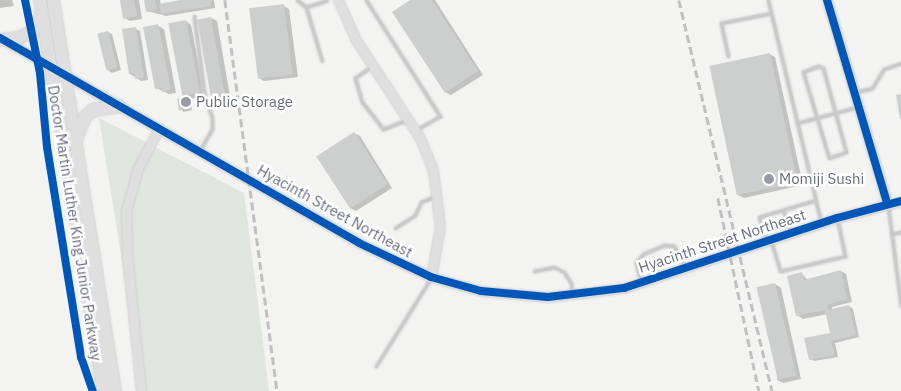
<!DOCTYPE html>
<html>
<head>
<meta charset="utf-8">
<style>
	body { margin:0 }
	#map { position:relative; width:901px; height:391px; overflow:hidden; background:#f3f3f2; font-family:"IBM Plex Sans",sans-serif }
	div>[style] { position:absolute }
	.green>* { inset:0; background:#e0e5e0 }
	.shadow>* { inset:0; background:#0003 }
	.building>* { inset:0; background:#cdcece; transform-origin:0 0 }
	.roads { filter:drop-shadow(0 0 1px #cfcfd0) drop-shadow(0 0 1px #cfcfd0) }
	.lane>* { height:3px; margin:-1.5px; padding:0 1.5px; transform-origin:1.5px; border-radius:1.5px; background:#cacacb }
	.secondary>* { height:9px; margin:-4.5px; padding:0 4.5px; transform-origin:4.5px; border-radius:4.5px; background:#dfdfdf }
	.highway>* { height:12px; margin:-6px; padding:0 6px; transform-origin:6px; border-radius:6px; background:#dfdfdf }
	.rail>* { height:2.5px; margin-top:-1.25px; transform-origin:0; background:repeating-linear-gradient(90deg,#c0c0c2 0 8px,transparent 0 12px) }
	.cycleway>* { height:8px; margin:-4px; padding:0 4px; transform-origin:4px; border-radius:4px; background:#0057b8 }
	.dots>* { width:14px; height:14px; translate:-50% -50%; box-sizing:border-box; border:2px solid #fff; border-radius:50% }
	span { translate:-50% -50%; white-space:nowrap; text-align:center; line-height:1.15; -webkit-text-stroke:5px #fff; paint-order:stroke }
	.poi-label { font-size:15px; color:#676c7f }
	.left { translate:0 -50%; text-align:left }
	.street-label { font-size:15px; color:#676c7f }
</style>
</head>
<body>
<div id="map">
	<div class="green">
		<div style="clip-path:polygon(99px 118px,244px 193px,269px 391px,143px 391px)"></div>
	</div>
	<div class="shadow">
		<div style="clip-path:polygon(0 0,12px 0,14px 6px,0 8px)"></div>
		<div style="clip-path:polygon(121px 0,139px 0,142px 19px,130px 21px,124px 18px)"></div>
		<div style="clip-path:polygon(145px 0,160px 0,161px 5px,214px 0,215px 8px,166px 16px,147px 11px)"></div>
		<div style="clip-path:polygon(413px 0,435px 0,483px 75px,451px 95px,445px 92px)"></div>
		<div style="clip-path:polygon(284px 6px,289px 9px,298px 77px,264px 81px,259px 78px)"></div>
		<div style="clip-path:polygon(211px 18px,217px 21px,230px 96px,217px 98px,211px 95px)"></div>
		<div style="clip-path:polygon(186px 21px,191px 25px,205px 96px,190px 99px,192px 110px,183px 112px,178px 101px,189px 99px,184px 95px)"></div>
		<div style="clip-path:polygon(158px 26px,164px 29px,176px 93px,169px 94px,156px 88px)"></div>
		<div style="clip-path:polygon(136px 29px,140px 31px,148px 80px,141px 81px,130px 74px)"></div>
		<div style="clip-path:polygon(108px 32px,112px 34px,121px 70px,112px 73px,108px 70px)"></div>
		<div style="clip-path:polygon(769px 54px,775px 57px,803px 185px,744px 198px,738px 195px)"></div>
		<div style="clip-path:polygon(354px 133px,360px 136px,392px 188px,356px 211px,350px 208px)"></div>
		<div style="clip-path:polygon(841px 271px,846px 274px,852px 302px,832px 307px,832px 310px,849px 306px,853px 309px,859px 337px,835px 343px,838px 357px,814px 361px,810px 359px,831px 334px,827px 314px,803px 319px,797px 315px,802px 274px,808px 280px)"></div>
		<div style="clip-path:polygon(775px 284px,781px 288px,801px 379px,783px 383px,777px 380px)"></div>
	</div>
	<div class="building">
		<div style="clip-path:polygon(120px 0,134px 0,137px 16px,123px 19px)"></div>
		<div style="clip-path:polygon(144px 0,155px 0,157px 10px,146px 12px)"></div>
		<div style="clip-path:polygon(181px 0,210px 0,211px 6px,161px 14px,159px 4px)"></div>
		<div style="clip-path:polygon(410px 0,432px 0,478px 71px,445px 93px,392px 12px)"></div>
		<div style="left:284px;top:4px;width:71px;height:35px;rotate:83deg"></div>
		<div style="left:211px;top:17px;width:77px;height:14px;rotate:80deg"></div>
		<div style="left:186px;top:20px;width:74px;height:18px;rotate:79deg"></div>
		<div style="clip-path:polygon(158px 24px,171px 90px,162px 92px,162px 88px,155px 89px,143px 27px)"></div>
		<div style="clip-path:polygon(136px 27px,144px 78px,135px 79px,134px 73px,129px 74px,122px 29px)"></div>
		<div style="left:108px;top:31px;width:38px;height:11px;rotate:76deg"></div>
		<div style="left:770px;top:53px;width:132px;height:62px;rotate:78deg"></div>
		<div style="clip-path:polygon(901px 94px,901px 119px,900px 119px,896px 95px)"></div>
		<div style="left:188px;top:97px;width:12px;height:11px;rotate:81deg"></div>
		<div style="left:354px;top:132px;width:62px;height:45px;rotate:57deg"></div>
		<div style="clip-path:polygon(841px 270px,847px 299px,827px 305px,828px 310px,849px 305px,856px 335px,831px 341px,835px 355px,809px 360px,804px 338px,830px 333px,825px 310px,796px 316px,787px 276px,802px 272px,804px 280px)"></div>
		<div style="left:775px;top:283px;width:95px;height:19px;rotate:77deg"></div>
	</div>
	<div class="roads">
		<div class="lane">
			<div style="left:297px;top:0;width:11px;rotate:38deg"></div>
			<div style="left:306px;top:7px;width:22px;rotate:-18deg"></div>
			<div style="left:366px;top:0;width:138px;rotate:57.5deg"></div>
			<div style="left:440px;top:116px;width:28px;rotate:150deg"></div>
			<div style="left:768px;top:0;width:228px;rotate:76.6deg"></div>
			<div style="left:306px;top:7px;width:56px;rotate:73.5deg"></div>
			<div style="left:194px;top:16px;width:78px;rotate:82.6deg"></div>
			<div style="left:204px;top:93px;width:26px;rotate:72deg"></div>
			<div style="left:212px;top:118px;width:11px;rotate:90deg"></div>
			<div style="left:212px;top:129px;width:24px;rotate:120deg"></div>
			<div style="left:728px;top:56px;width:34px;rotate:-102deg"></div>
			<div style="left:721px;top:23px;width:51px;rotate:-11.3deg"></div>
			<div style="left:372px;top:66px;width:21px;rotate:145deg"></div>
			<div style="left:355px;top:78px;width:25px;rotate:74deg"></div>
			<div style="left:362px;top:102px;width:34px;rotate:52deg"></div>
			<div style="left:383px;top:129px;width:26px;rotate:-21deg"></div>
			<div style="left:818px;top:66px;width:5px;rotate:22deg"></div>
			<div style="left:823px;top:68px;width:87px;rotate:74.7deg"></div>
			<div style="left:846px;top:152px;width:18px;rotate:161deg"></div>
			<div style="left:829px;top:158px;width:90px;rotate:-106.8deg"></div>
			<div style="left:803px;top:72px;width:16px;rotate:-22deg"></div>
			<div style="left:855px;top:92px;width:17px;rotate:-13deg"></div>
			<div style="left:872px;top:88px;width:22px;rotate:-58deg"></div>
			<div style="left:884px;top:69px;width:18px;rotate:-19deg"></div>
			<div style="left:797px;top:123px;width:62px;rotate:-14.9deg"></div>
			<div style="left:888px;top:206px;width:101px;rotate:82.6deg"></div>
			<div style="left:783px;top:210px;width:23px;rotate:70deg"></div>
			<div style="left:395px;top:228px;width:24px;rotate:-33deg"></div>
			<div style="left:415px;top:215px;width:14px;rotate:-65deg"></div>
			<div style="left:421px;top:202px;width:15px;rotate:-23deg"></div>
			<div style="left:891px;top:234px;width:10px;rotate:-11deg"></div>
			<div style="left:766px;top:239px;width:23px;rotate:-108deg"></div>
			<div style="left:759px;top:217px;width:59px;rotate:-16.6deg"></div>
			<div style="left:771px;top:241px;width:31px;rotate:73deg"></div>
			<div style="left:780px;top:271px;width:67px;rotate:-13deg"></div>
			<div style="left:845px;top:256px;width:38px;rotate:-102deg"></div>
			<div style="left:534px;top:271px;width:20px;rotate:-11deg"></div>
			<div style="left:554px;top:267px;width:11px;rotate:27deg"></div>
			<div style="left:564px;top:272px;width:13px;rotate:58deg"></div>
			<div style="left:571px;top:283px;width:10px;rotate:84deg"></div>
			<div style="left:641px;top:282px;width:20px;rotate:-105deg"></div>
			<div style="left:636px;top:263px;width:11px;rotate:-52deg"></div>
			<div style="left:643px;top:254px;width:23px;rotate:-23deg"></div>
			<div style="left:664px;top:245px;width:10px;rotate:6deg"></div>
			<div style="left:674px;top:246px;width:22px;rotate:63deg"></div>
			<div style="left:376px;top:366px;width:104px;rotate:-58deg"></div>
		</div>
		<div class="secondary">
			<div style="left:338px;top:0;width:44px;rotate:65.8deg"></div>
			<div style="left:356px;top:40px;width:117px;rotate:56.9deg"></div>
			<div style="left:420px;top:138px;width:35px;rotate:68deg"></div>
			<div style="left:433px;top:170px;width:57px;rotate:83deg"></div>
			<div style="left:440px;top:227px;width:51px;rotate:100.2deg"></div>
			<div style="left:827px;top:0;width:212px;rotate:73.5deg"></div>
			<div style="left:2px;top:39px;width:411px;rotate:29.7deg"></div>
			<div style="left:359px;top:243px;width:80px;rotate:25.3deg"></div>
			<div style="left:431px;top:277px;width:52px;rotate:15.6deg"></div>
			<div style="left:481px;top:291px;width:67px;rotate:5.1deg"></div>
			<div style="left:548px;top:297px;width:77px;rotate:-6.8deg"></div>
			<div style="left:624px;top:288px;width:224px;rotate:-18.2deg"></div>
			<div style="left:837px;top:218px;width:66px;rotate:-14.9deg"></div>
			<div style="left:141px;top:391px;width:137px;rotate:-95.9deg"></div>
			<div style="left:127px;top:255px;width:44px;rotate:-91.3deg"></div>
			<div style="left:126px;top:211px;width:45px;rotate:-74.4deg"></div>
			<div style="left:138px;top:168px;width:45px;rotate:-62.3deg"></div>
		</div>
		<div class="highway">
			<div style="left:40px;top:0;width:396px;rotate:80.8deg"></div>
			<div style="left:53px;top:0;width:396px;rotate:81deg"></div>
			<div style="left:2px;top:40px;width:17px;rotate:-7deg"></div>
			<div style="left:19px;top:38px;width:14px;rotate:-25deg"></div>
			<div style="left:32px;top:32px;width:21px;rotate:-61deg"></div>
			<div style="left:76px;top:139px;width:24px;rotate:-68deg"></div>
			<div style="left:85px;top:117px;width:11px;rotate:-41deg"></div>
			<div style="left:93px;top:110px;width:27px;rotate:-8deg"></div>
		</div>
	</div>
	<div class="rail">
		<div style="left:225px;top:0;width:394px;rotate:82.4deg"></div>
		<div style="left:679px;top:0;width:402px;rotate:76.6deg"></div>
		<div style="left:718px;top:198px;width:197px;rotate:78deg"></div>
	</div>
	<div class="cycleway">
		<div style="left:25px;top:0;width:75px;rotate:78.4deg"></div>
		<div style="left:40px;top:73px;width:74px;rotate:84.6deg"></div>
		<div style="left:47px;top:147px;width:213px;rotate:80.8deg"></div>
		<div style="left:81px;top:357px;width:36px;rotate:71deg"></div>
		<div style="left:827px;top:0;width:212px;rotate:73.5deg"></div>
		<div style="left:0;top:38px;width:413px;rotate:29.7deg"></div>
		<div style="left:359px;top:243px;width:80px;rotate:25.3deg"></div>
		<div style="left:431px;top:277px;width:52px;rotate:15.6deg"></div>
		<div style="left:481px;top:291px;width:67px;rotate:5.1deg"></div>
		<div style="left:548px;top:297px;width:77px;rotate:-6.8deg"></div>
		<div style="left:624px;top:288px;width:224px;rotate:-18.2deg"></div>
		<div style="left:837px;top:218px;width:66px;rotate:-14.9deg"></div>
	</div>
	<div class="dots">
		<div style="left:186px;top:102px;background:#989ba7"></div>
		<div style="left:769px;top:179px;background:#989ba7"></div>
	</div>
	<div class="poi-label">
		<span class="left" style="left:196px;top:102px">Public Storage</span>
		<span class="left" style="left:779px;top:179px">Momiji Sushi</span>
	</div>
	<div class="street-label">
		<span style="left:335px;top:211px;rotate:29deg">Hyacinth Street Northeast</span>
		<span style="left:75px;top:223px;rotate:81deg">Doctor Martin Luther King Junior Parkway</span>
		<span style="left:722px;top:241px;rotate:-18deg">Hyacinth Street Northeast</span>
	</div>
</div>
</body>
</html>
